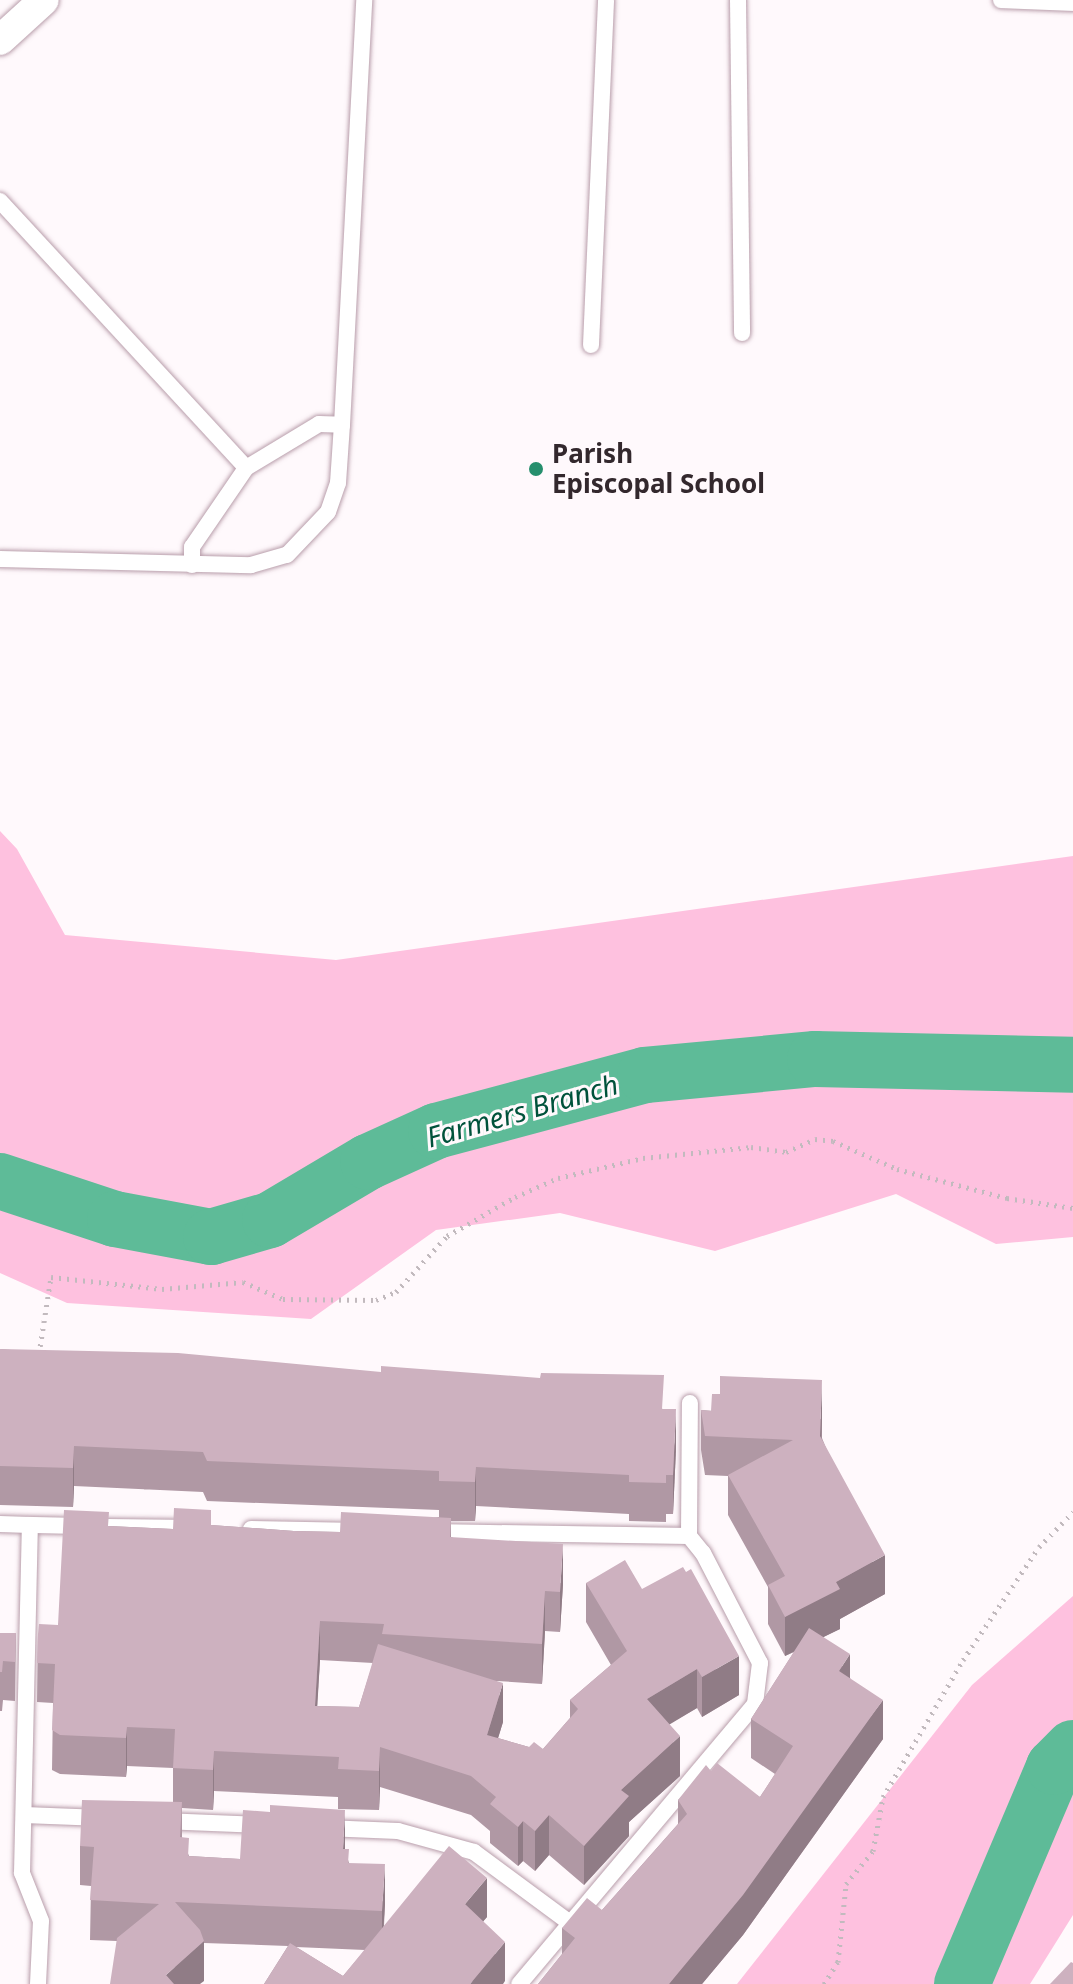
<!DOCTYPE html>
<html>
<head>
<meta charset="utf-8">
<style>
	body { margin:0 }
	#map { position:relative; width:1073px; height:1984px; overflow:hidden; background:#fff9fc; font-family:"Noto Sans",sans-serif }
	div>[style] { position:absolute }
	.green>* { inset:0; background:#fec1df }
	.river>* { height:56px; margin:-28px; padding:0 28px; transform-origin:28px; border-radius:28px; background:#5ebb98 }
	.path>* { height:5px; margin-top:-2.5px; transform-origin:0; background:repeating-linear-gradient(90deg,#c2babe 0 2px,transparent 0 8px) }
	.roads { filter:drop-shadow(0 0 2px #b99eab) drop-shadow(0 0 2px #b99eab) }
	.service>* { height:16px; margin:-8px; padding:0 8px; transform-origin:8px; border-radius:8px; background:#fff }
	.minor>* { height:30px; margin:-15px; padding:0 15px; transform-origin:15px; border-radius:15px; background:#fff }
	.wall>* { inset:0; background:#b098a4 }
	.shaded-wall>* { inset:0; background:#907c86 }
	.building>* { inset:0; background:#cdb1bf }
	.dots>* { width:22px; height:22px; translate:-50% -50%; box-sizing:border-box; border:4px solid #fff9fc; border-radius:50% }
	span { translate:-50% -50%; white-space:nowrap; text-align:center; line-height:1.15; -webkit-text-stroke:6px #fff9fc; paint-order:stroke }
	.poi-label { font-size:26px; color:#33282d; font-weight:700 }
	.left { translate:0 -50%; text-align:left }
	.water-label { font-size:28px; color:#00523b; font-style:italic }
</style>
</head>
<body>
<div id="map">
	<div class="green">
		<div style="clip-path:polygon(0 831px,17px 849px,65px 935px,336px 960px,1073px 856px,1073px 1237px,996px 1244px,896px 1194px,715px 1251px,560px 1213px,436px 1230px,311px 1319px,67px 1303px,0 1273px)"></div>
		<div style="clip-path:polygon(1073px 1596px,1073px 1915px,1030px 1984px,737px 1984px,972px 1685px)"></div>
	</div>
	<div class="river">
		<div style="left:0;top:1181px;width:121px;rotate:18.3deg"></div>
		<div style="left:115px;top:1219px;width:98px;rotate:10.6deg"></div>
		<div style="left:211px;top:1237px;width:61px;rotate:-16.1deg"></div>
		<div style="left:270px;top:1220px;width:114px;rotate:-30.6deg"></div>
		<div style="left:368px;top:1162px;width:75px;rotate:-24.5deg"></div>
		<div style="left:436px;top:1131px;width:216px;rotate:-15deg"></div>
		<div style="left:645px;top:1075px;width:171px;rotate:-5.4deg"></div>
		<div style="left:815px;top:1059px;width:258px;rotate:1.3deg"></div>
		<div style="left:962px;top:1984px;width:236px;rotate:-67deg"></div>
		<div style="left:1054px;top:1767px;width:27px;rotate:-45deg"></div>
	</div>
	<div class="path">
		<div style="left:39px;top:1354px;width:78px;rotate:-81.1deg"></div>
		<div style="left:51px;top:1277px;width:112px;rotate:6.2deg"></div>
		<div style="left:162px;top:1289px;width:81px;rotate:-4.9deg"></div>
		<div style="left:243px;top:1282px;width:43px;rotate:23deg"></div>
		<div style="left:283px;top:1299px;width:93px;rotate:0.6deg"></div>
		<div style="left:376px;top:1300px;width:22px;rotate:-22deg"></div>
		<div style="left:396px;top:1292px;width:76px;rotate:-47.7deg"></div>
		<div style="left:447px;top:1236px;width:78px;rotate:-29.8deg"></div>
		<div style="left:515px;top:1197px;width:47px;rotate:-23.8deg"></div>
		<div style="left:558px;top:1178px;width:87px;rotate:-13.2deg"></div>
		<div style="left:643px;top:1158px;width:109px;rotate:-5.8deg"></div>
		<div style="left:751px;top:1147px;width:35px;rotate:8deg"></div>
		<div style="left:786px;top:1152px;width:32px;rotate:-24deg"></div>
		<div style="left:815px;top:1139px;width:18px;rotate:6deg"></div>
		<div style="left:833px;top:1141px;width:70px;rotate:23.6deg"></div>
		<div style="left:897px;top:1169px;width:114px;rotate:14.8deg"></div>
		<div style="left:1007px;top:1198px;width:67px;rotate:8.6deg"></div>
		<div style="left:824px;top:1984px;width:26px;rotate:-58deg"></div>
		<div style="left:838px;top:1962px;width:78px;rotate:-84.1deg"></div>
		<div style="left:846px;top:1884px;width:43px;rotate:-50.7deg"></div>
		<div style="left:873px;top:1851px;width:55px;rotate:-79.5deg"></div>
		<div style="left:883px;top:1797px;width:159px;rotate:-59.7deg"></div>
		<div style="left:963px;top:1660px;width:136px;rotate:-56.1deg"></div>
		<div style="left:1039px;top:1547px;width:49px;rotate:-45.8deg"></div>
	</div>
	<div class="roads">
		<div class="service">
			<div style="left:738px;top:0;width:333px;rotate:89.3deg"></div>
			<div style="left:1001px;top:0;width:72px;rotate:2.4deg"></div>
			<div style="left:0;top:201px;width:363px;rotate:47.3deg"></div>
			<div style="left:591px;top:345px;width:345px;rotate:-87.5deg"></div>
			<div style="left:0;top:559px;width:251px;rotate:1.4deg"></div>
			<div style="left:251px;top:565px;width:37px;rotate:-16deg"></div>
			<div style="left:287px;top:555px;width:59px;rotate:-46.4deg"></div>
			<div style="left:328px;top:512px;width:31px;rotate:-71deg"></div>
			<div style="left:338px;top:483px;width:58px;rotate:-86.1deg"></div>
			<div style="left:342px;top:425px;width:426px;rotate:-87deg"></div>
			<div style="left:192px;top:565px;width:18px;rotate:-90deg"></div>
			<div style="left:192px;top:547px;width:96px;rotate:-55.6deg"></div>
			<div style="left:246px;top:468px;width:85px;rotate:-31.1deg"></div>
			<div style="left:319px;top:424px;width:23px;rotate:2deg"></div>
			<div style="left:0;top:1524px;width:30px;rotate:2deg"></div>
			<div style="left:107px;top:1527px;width:85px;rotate:0.7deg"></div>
			<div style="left:251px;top:1529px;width:109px;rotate:1.1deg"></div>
			<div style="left:431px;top:1532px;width:258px;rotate:0.9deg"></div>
			<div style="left:689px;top:1536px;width:22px;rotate:51deg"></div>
			<div style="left:703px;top:1553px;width:124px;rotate:62.6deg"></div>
			<div style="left:760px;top:1663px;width:41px;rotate:97deg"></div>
			<div style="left:755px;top:1704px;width:366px;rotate:130.1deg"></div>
			<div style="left:689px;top:1536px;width:133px;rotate:-89.6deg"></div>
			<div style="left:24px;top:1815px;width:78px;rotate:2.2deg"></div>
			<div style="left:162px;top:1821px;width:100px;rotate:2.3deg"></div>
			<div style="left:325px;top:1828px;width:73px;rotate:2.4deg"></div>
			<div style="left:398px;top:1831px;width:79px;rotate:15.4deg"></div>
			<div style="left:474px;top:1852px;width:119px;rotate:36.5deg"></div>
			<div style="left:38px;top:1984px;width:63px;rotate:-87.3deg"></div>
			<div style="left:41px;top:1921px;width:52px;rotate:-111.6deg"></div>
			<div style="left:22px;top:1873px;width:348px;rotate:-88.7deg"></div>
			<div style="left:30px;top:1525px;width:54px;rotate:1.1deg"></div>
		</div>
		<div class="minor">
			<div style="left:0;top:40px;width:59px;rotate:-42.3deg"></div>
		</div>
	</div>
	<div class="wall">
		<div style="clip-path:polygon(evenodd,0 1349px,664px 1409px,676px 1449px,673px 1514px,666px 1514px,666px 1522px,629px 1521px,629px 1514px,476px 1506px,475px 1521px,451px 1521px,451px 1537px,563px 1584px,560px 1632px,545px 1631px,542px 1684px,497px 1681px,503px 1722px,498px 1738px,529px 1747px,543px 1749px,570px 1718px,570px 1700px,611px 1665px,586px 1622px,586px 1583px,642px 1589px,739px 1695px,702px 1717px,697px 1708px,669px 1724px,680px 1776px,629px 1822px,629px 1836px,584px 1885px,549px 1855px,535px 1871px,523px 1861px,518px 1866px,490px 1843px,490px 1831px,471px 1815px,380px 1787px,379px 1810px,338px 1809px,338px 1797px,214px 1791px,213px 1810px,182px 1808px,182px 1837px,189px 1856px,240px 1859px,345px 1849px,349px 1863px,385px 1904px,384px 1926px,487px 1917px,483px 1921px,505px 1981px,264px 1984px,288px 1946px,204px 1943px,204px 1981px,117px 1941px,90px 1940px,91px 1886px,80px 1885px,80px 1846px,173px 1802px,173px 1768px,127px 1766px,126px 1777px,60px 1774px,52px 1770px,53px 1703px,37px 1702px,38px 1634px,58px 1625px,109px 1526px,173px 1529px,211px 1525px,294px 1531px,340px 1532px,439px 1517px,439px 1510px,207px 1501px,203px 1492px,74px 1486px,73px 1507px,0 1505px,0 1349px,320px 1660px,373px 1663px,359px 1707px,317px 1706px,320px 1660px,0 1349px,296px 1947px,365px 1950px,343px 1976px,296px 1947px)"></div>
		<div style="clip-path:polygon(701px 1410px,822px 1419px,822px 1438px,885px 1594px,840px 1619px,840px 1629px,823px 1637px,850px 1678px,883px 1739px,743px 1935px,702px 1984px,538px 1984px,562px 1954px,562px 1928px,602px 1910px,678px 1824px,678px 1800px,711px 1771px,760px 1797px,775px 1774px,751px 1758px,751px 1719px,794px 1652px,785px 1656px,768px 1624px,768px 1587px,728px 1515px,728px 1476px,705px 1475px,701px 1450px)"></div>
		<div style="clip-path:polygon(0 1633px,16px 1633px,15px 1701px,3px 1700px,2px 1711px,0 1711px)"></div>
	</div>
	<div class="shaded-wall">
		<div style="clip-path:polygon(822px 1380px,822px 1419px,820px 1475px,820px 1436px)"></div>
		<div style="clip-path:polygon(676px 1409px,676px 1449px,673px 1514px,673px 1475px)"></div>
		<div style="clip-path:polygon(74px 1446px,74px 1486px,73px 1507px,73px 1468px)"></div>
		<div style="clip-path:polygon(476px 1467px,476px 1506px,475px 1521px,475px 1482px)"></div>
		<div style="clip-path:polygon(563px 1544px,563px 1584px,560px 1632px,560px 1592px)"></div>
		<div style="clip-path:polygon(885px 1555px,885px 1594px,840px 1619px,840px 1629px,785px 1656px,785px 1617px,836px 1582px)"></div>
		<div style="clip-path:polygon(545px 1591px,545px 1631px,542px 1684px,542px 1644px)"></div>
		<div style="clip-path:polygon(320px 1621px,320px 1660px,315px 1745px,315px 1706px)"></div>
		<div style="clip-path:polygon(850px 1654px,850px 1694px,839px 1671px)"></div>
		<div style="clip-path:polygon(739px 1656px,739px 1695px,702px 1717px,702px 1677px)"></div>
		<div style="clip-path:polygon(697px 1669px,697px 1708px,647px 1738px,647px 1699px)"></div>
		<div style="clip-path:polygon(503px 1683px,503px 1722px,487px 1774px,487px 1735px)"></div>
		<div style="clip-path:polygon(883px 1700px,883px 1739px,743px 1935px,702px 1984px,669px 1984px)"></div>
		<div style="clip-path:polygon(127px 1727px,127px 1766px,126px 1777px,126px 1738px)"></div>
		<div style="clip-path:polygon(680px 1736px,680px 1776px,629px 1822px,629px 1836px,584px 1885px,584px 1846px,621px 1790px)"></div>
		<div style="clip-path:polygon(380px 1747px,380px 1787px,379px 1810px,379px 1771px)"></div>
		<div style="clip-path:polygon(214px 1751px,214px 1791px,213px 1810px,213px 1770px)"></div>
		<div style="clip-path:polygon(345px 1810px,345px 1849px,343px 1849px)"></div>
		<div style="clip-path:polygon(549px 1815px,549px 1855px,535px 1871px,535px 1831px)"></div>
		<div style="clip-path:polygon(523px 1821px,523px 1861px,518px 1866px,518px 1827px)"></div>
		<div style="clip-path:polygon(385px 1864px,385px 1904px,382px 1950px,382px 1911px)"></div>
		<div style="clip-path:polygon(487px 1878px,487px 1917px,465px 1943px,465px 1904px)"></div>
		<div style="clip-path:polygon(204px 1941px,204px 1981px,200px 1984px,166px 1984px,166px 1975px)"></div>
		<div style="clip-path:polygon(505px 1942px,505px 1981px,503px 1984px,470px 1984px)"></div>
	</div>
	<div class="building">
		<div style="clip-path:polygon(0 1349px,178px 1353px,381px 1372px,381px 1366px,540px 1378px,541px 1373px,664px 1375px,662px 1409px,676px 1409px,673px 1475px,666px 1475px,666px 1483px,629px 1482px,629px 1475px,476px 1467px,475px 1482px,439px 1481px,439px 1471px,207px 1461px,203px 1452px,74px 1446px,73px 1468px,0 1466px)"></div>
		<div style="clip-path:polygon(720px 1376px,822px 1380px,820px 1436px,885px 1555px,836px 1582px,840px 1589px,785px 1617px,768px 1585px,785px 1576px,728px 1475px,793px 1440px,705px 1436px,701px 1410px,711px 1411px,712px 1394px,720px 1394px)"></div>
		<div style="clip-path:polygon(174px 1508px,211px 1510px,211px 1525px,294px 1531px,340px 1532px,341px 1512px,451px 1518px,450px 1537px,563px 1544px,560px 1592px,545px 1591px,542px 1644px,382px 1634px,384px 1624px,320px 1621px,315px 1706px,359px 1707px,378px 1644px,503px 1683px,487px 1735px,529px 1747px,534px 1742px,543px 1749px,578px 1709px,570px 1700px,627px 1651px,586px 1583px,625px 1560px,642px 1589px,683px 1567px,686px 1572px,691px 1569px,739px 1656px,702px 1677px,697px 1669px,647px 1699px,680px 1736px,621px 1790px,629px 1796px,584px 1846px,549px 1815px,535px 1831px,523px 1821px,518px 1827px,490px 1804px,496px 1797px,471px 1776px,380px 1747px,379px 1771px,338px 1769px,339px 1757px,214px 1751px,213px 1770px,173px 1768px,175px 1729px,127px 1727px,126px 1738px,60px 1735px,52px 1730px,55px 1664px,37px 1663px,38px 1634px,39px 1624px,58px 1625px,64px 1510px,109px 1512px,108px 1526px,173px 1529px)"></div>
		<div style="clip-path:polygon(809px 1628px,850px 1654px,839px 1671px,883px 1700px,743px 1895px,669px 1984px,538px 1984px,575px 1938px,562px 1928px,587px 1898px,602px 1910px,687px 1814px,678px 1800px,706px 1765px,711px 1771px,717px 1763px,760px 1797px,793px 1746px,751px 1719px)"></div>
		<div style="clip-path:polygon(0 1633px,16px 1633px,15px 1662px,3px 1661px,2px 1672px,0 1672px)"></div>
		<div style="clip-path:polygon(82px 1800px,182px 1802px,180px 1837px,189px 1838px,188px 1856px,240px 1859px,243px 1810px,270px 1812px,270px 1805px,345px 1810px,343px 1849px,349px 1849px,348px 1863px,385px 1864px,382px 1911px,175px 1902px,200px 1930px,204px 1941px,166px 1975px,174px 1984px,110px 1984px,117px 1938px,159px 1904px,90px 1900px,94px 1847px,80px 1846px)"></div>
		<div style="clip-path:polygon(449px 1846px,487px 1878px,465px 1904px,505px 1942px,470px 1984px,264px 1984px,290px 1943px,343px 1976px)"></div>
		<div style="clip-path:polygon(1071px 1962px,1073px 1963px,1073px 1984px,1050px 1984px)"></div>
	</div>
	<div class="dots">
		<div style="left:536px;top:469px;background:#268f6d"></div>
	</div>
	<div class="poi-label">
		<span class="left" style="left:552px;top:469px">Parish<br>Episcopal School</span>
	</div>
	<div class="water-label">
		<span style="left:522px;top:1110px;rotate:-16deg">Farmers Branch</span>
	</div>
</div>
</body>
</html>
